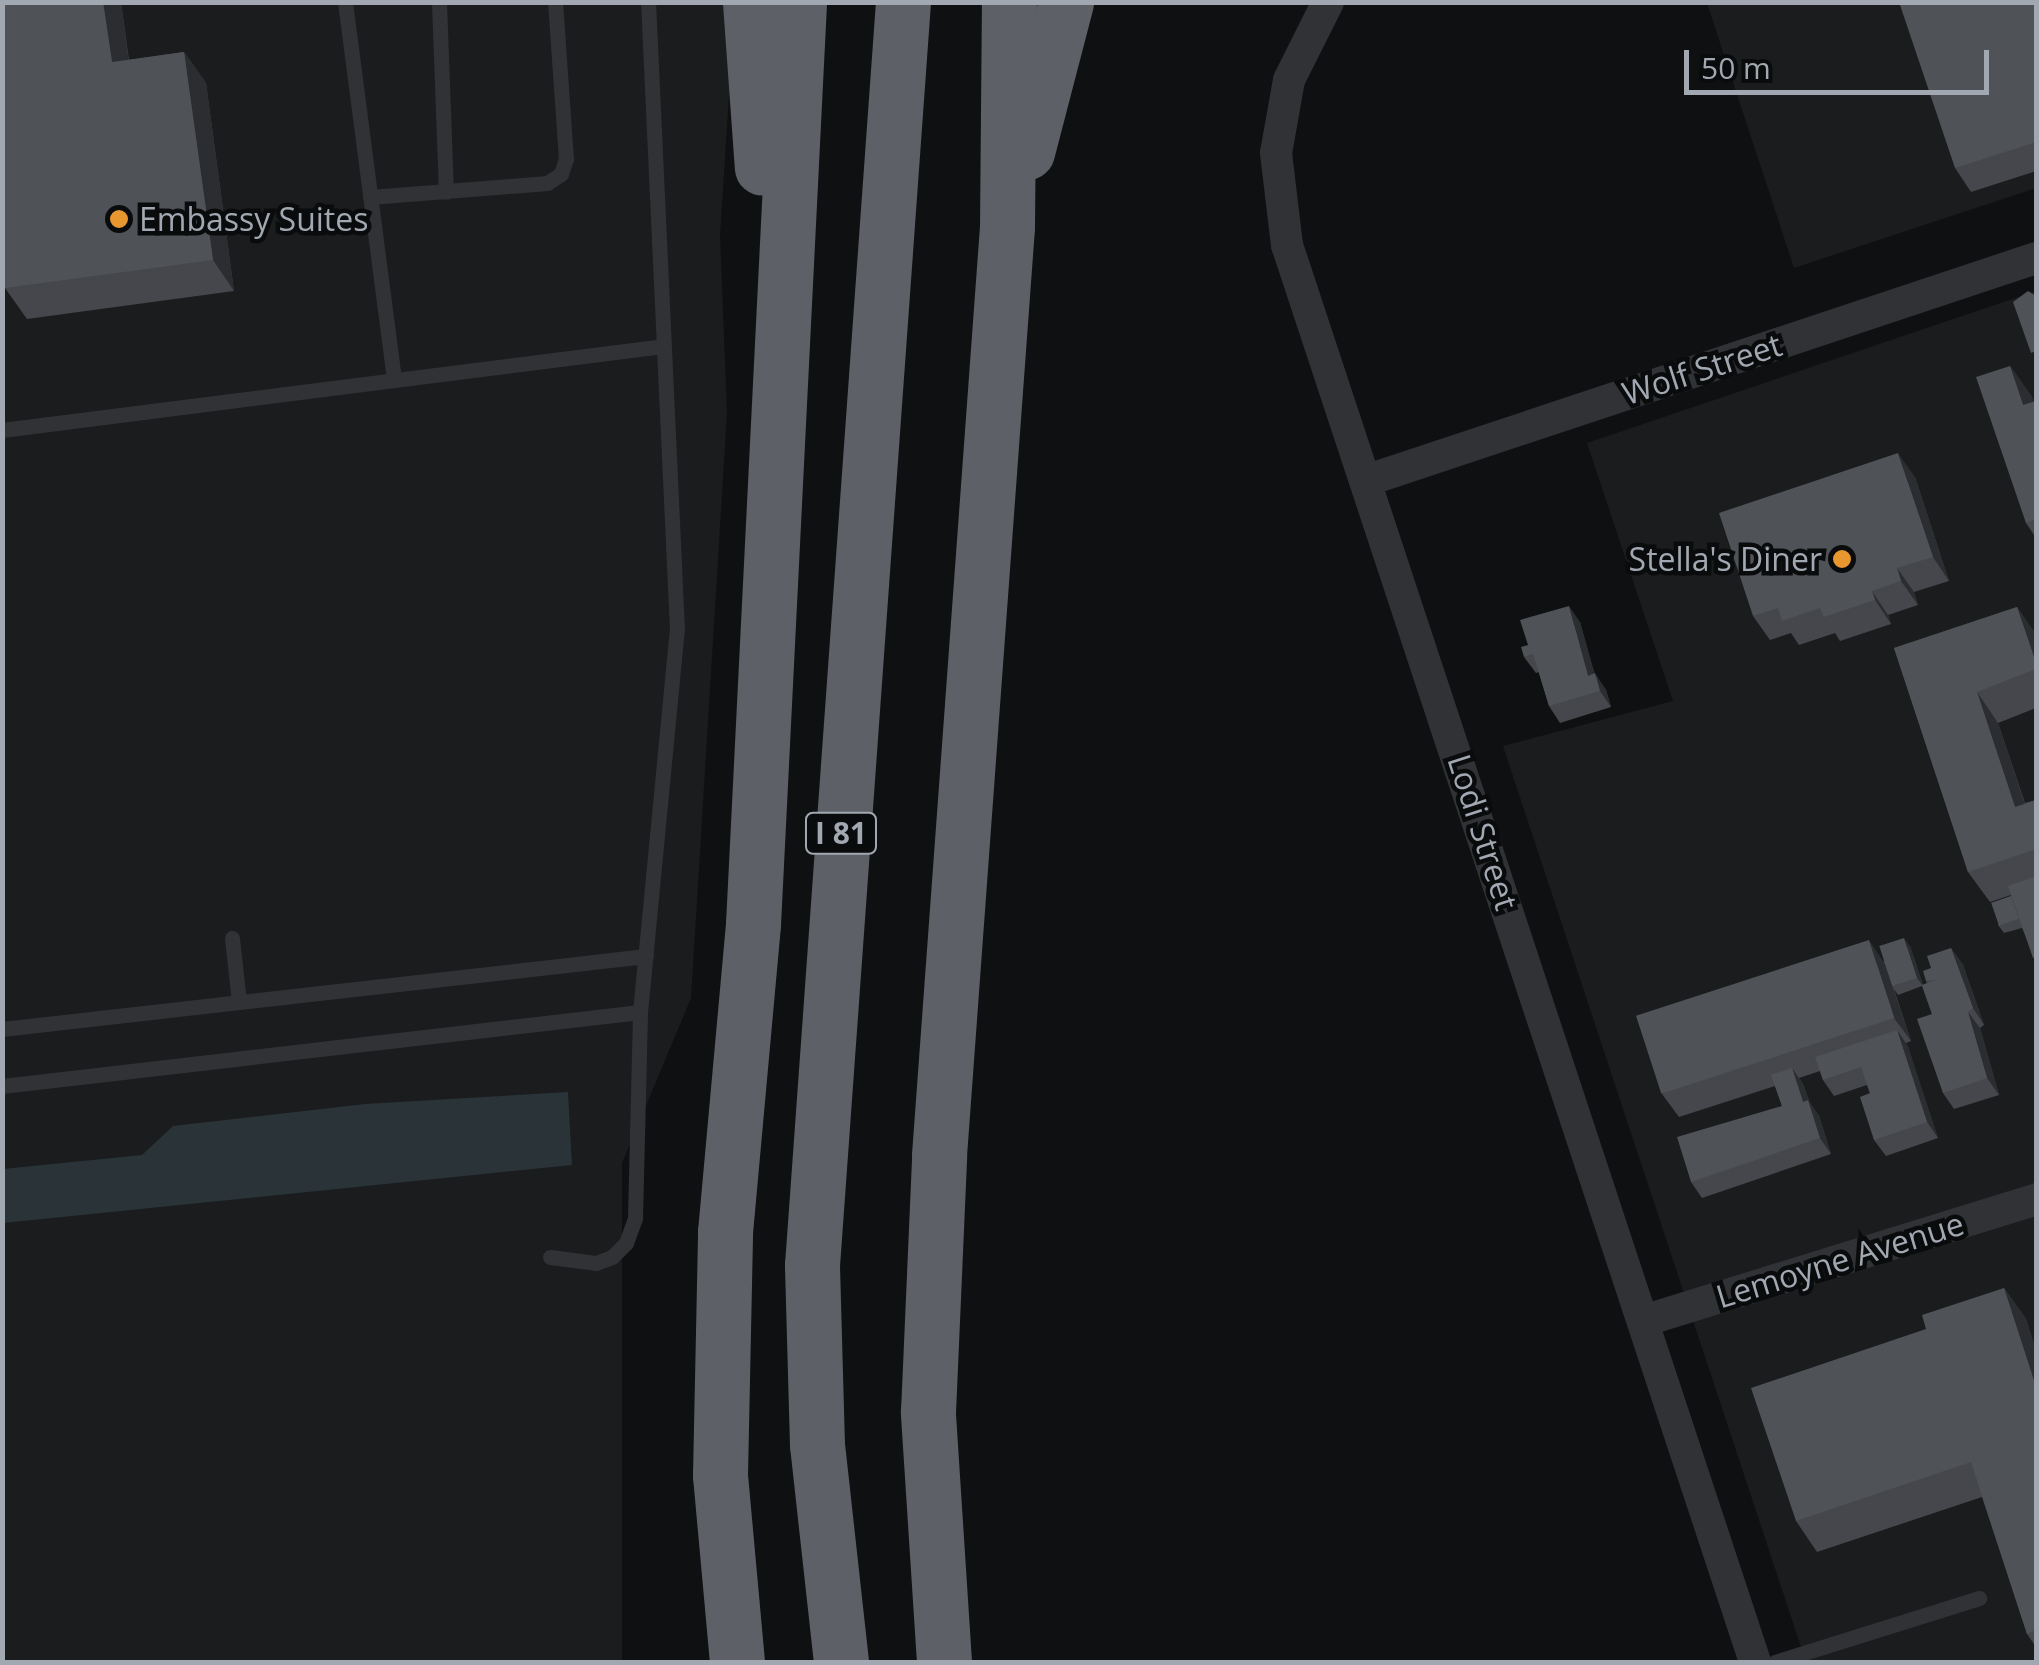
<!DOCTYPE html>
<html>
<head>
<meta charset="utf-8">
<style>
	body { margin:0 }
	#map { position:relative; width:2039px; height:1665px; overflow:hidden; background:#0f1011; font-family:"Open Sans",sans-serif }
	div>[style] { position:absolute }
	.built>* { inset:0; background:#1b1c1e }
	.water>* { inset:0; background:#2a3338 }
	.lane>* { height:15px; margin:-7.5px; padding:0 7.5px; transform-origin:7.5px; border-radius:7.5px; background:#313235 }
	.street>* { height:32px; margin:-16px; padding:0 16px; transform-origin:16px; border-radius:16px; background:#313235 }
	.highway>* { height:55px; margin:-27.5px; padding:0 27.5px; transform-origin:27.5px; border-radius:27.5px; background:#5d6066 }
	.wall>* { inset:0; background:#45474c }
	.shaded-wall>* { inset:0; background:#2b2d30 }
	.building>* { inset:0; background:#4f5257; transform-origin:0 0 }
	.dots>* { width:28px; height:28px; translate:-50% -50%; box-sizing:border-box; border:5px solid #0a0b0c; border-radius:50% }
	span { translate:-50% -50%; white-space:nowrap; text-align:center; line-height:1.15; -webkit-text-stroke:9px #0a0b0c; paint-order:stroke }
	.shield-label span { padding:2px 8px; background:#0a0b0c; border:2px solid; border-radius:8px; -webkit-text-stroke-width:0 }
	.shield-label { font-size:30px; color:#a1a8b1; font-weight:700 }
	.poi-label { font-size:32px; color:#a1a8b1 }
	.left { translate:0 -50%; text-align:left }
	.right { translate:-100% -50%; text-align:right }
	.street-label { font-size:32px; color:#a1a8b1 }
	.frame { position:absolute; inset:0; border:5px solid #a1a8b1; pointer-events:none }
	.scale { position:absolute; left:1684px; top:50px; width:305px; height:45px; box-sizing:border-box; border:5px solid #a1a8b1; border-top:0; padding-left:12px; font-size:30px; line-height:35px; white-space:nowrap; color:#a1a8b1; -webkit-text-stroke:8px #0a0b0c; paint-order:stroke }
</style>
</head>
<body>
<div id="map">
	<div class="built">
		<div style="clip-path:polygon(3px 3px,735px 3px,720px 235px,727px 413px,691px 998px,622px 1163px,622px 1662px,3px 1662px)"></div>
		<div style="clip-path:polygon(1707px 3px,2036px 3px,2036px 188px,1794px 268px)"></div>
		<div style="clip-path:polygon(2036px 291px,2036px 1662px,1806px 1662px,1503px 746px,1673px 701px,1587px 443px)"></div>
	</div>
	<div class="water">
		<div style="clip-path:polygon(568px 1092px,572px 1165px,3px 1223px,3px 1169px,142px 1155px,173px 1126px,365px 1104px)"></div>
	</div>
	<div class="lane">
		<div style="left:345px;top:2px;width:381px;rotate:82.6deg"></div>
		<div style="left:439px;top:2px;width:190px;rotate:87.9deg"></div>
		<div style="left:370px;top:197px;width:178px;rotate:-4.5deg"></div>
		<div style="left:547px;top:183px;width:17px;rotate:-33deg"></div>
		<div style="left:561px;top:174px;width:16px;rotate:-72deg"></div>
		<div style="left:566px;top:159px;width:157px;rotate:-94deg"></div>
		<div style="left:2px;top:430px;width:666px;rotate:-7.24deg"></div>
		<div style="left:232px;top:938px;width:64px;rotate:83.8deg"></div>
		<div style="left:2px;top:1029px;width:648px;rotate:-6.47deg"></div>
		<div style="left:2px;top:1086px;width:642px;rotate:-6.62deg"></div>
		<div style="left:550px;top:1257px;width:46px;rotate:7.4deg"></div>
		<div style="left:596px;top:1263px;width:17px;rotate:-21deg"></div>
		<div style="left:612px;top:1257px;width:20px;rotate:-45deg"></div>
		<div style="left:626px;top:1243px;width:27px;rotate:-70deg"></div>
		<div style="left:635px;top:1218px;width:206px;rotate:-88.6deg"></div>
		<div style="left:640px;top:1012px;width:384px;rotate:-84.5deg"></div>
		<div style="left:677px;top:630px;width:629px;rotate:-92.64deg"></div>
		<div style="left:1775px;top:1662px;width:214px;rotate:-17.4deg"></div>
	</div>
	<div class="street">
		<div style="left:1328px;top:2px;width:87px;rotate:116.6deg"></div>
		<div style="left:1289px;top:80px;width:74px;rotate:100.1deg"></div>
		<div style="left:1276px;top:153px;width:93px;rotate:83.2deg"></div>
		<div style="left:1287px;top:245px;width:1492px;rotate:71.72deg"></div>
		<div style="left:1368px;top:480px;width:704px;rotate:-18.38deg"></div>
		<div style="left:1643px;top:1321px;width:412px;rotate:-17.2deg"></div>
	</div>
	<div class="highway">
		<div style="left:750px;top:2px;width:166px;rotate:85.9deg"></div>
		<div style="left:1027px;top:152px;width:155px;rotate:-75.4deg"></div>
		<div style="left:737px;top:1662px;width:188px;rotate:-95.2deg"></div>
		<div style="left:720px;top:1475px;width:243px;rotate:-88.8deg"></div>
		<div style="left:725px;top:1232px;width:309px;rotate:-84.8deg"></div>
		<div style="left:753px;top:924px;width:923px;rotate:-87.14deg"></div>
		<div style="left:841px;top:1662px;width:218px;rotate:-96.3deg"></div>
		<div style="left:817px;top:1445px;width:180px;rotate:-91.6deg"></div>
		<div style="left:812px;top:1265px;width:1266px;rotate:-85.88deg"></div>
		<div style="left:944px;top:1662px;width:251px;rotate:-93.7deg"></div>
		<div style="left:928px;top:1412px;width:257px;rotate:-87.5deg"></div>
		<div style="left:939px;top:1155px;width:930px;rotate:-85.81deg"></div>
		<div style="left:1007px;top:227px;width:225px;rotate:-89.5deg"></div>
	</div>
	<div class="wall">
		<div style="clip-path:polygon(2px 2px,121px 2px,129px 60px,184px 52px,206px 83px,234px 291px,27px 319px,5px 288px)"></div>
		<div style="clip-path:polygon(2036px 2px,2036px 171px,1971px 192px,1955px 168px)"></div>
		<div style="clip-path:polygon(2010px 366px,2032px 397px,2033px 402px,2036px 401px,2036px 538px,2026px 523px)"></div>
		<div style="clip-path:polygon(1915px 477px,1949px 581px,1914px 592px,1918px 605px,1888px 615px,1891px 624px,1840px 641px,1835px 633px,1799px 645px,1791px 633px,1770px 640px,1753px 616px)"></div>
		<div style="clip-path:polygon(2017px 607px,2036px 635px,2036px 708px,1998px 723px,2025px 803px,2036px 800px,2036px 957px,2022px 928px,2004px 933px,1998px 925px,2011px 895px,1990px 902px,1968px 872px,1894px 648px)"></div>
		<div style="clip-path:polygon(1580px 622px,1594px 674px,1606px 690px,1611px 707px,1560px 723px,1549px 706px,1539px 672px,1536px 673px,1524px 657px)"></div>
		<div style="clip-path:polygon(1910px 946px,1923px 985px,1927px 983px,1926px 981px,1931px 968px,1951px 948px,1963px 965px,1984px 1025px,1980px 1028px,1999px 1095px,1954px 1109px,1943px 1093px,1932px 1014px,1922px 986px,1898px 995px,1894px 989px,1911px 1041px,1906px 1043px,1938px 1138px,1886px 1156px,1874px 1140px,1870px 1093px,1867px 1085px,1834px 1096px,1823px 1080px,1820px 1071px,1799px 1078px,1803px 1084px,1810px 1103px,1819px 1116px,1831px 1154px,1702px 1198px,1691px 1182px,1782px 1106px,1775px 1086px,1679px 1117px,1662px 1094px)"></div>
		<div style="clip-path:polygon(2004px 1288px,2026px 1319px,2036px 1351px,2036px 1647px,2027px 1634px,1982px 1497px,1817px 1552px,1796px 1521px,1926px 1329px)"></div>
	</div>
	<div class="shaded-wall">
		<div style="clip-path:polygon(103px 2px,121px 2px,133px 93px,112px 62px)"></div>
		<div style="clip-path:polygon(184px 52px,206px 83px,234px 291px,213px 260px)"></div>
		<div style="clip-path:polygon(2010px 366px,2032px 397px,2036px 411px,2023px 405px)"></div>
		<div style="clip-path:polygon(1898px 453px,1915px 477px,1949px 581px,1933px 557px)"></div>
		<div style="clip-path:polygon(1897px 568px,1914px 592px,1918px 605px,1901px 581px)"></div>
		<div style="clip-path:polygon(1872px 591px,1888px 615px,1891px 624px,1875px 600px)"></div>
		<div style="clip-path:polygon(1569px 606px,1580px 622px,1600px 692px,1588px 676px)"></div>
		<div style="clip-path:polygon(2017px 607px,2036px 635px,2036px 663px)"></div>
		<div style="clip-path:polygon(1595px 673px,1606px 690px,1611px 707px,1600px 691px)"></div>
		<div style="clip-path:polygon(1977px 692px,1998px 723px,2036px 838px,2015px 807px)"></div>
		<div style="clip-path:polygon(1904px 938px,1910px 946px,1923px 986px,1917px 978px)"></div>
		<div style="clip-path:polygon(1869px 940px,1885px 964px,1911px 1041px,1894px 1018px)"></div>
		<div style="clip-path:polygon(1951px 948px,1963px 965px,1984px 1025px,1973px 1008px)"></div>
		<div style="clip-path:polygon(1968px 1012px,1980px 1028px,1999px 1095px,1987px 1078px)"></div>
		<div style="clip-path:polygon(1897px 1030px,1908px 1046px,1938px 1138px,1927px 1122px)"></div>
		<div style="clip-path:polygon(1792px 1068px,1803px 1084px,1810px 1103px,1819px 1116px,1831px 1154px,1820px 1138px,1803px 1102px)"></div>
		<div style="clip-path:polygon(2004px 1288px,2026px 1319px,2036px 1351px,2036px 1387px)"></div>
	</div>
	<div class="building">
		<div style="clip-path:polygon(2px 2px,103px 2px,112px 62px,184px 52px,213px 260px,5px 288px,2px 269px)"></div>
		<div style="clip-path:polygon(1899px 2px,2036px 2px,2036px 142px,1955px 168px)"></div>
		<div style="clip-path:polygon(2028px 291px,2036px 296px,2036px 351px,2031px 353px,2013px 302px)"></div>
		<div style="clip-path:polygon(2010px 366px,2023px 405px,2036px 401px,2036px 519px,2026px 523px,1976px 377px)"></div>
		<div style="clip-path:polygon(1898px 453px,1933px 557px,1897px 568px,1901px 581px,1872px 591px,1875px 600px,1824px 617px,1820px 608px,1782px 621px,1778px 608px,1753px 616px,1719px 513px)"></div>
		<div style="clip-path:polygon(1569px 606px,1588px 676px,1595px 673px,1600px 691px,1549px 706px,1533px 654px,1524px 657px,1521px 647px,1528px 645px,1520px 620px)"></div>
		<div style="clip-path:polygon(2017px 607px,2036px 663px,2036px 669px,1977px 692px,2015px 807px,2036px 800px,2036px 849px,1968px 872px,1894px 648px)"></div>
		<div style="clip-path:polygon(2036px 876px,2036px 957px,2033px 958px,2008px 886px)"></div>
		<div style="left:2011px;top:896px;width:24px;height:21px;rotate:71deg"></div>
		<div style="left:1904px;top:938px;width:42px;height:26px;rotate:72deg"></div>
		<div style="left:1869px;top:940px;width:82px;height:245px;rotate:72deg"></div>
		<div style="clip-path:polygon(1951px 948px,1973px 1008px,1968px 1012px,1987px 1078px,1943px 1093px,1917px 1019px,1932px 1014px,1922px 985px,1936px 980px,1926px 981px,1923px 971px,1931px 968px,1927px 956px)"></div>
		<div style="clip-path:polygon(1897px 1030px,1927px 1122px,1874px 1140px,1860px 1097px,1870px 1093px,1861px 1067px,1823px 1080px,1815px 1057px)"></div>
		<div style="clip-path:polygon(1792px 1068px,1803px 1102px,1808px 1100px,1820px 1138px,1691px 1182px,1677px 1137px,1782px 1106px,1771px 1075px)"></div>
		<div style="clip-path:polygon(2004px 1288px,2036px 1387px,2036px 1630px,2027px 1634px,1971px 1462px,1796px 1521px,1751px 1388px,1926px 1329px,1922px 1315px)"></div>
	</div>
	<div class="dots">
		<div style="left:119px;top:219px;background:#e89730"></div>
		<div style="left:1842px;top:559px;background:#e89730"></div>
	</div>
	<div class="shield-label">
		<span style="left:841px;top:833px">I 81</span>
	</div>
	<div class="poi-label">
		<span class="left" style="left:139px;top:219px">Embassy Suites</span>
		<span class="right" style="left:1822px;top:559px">Stella's Diner</span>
	</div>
	<div class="street-label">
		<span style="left:1702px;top:369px;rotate:-18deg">Wolf Street</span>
		<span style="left:1483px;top:832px;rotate:72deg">Lodi Street</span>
		<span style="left:1840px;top:1260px;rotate:-17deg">Lemoyne Avenue</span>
	</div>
	<div class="frame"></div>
	<div class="scale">50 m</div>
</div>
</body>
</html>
